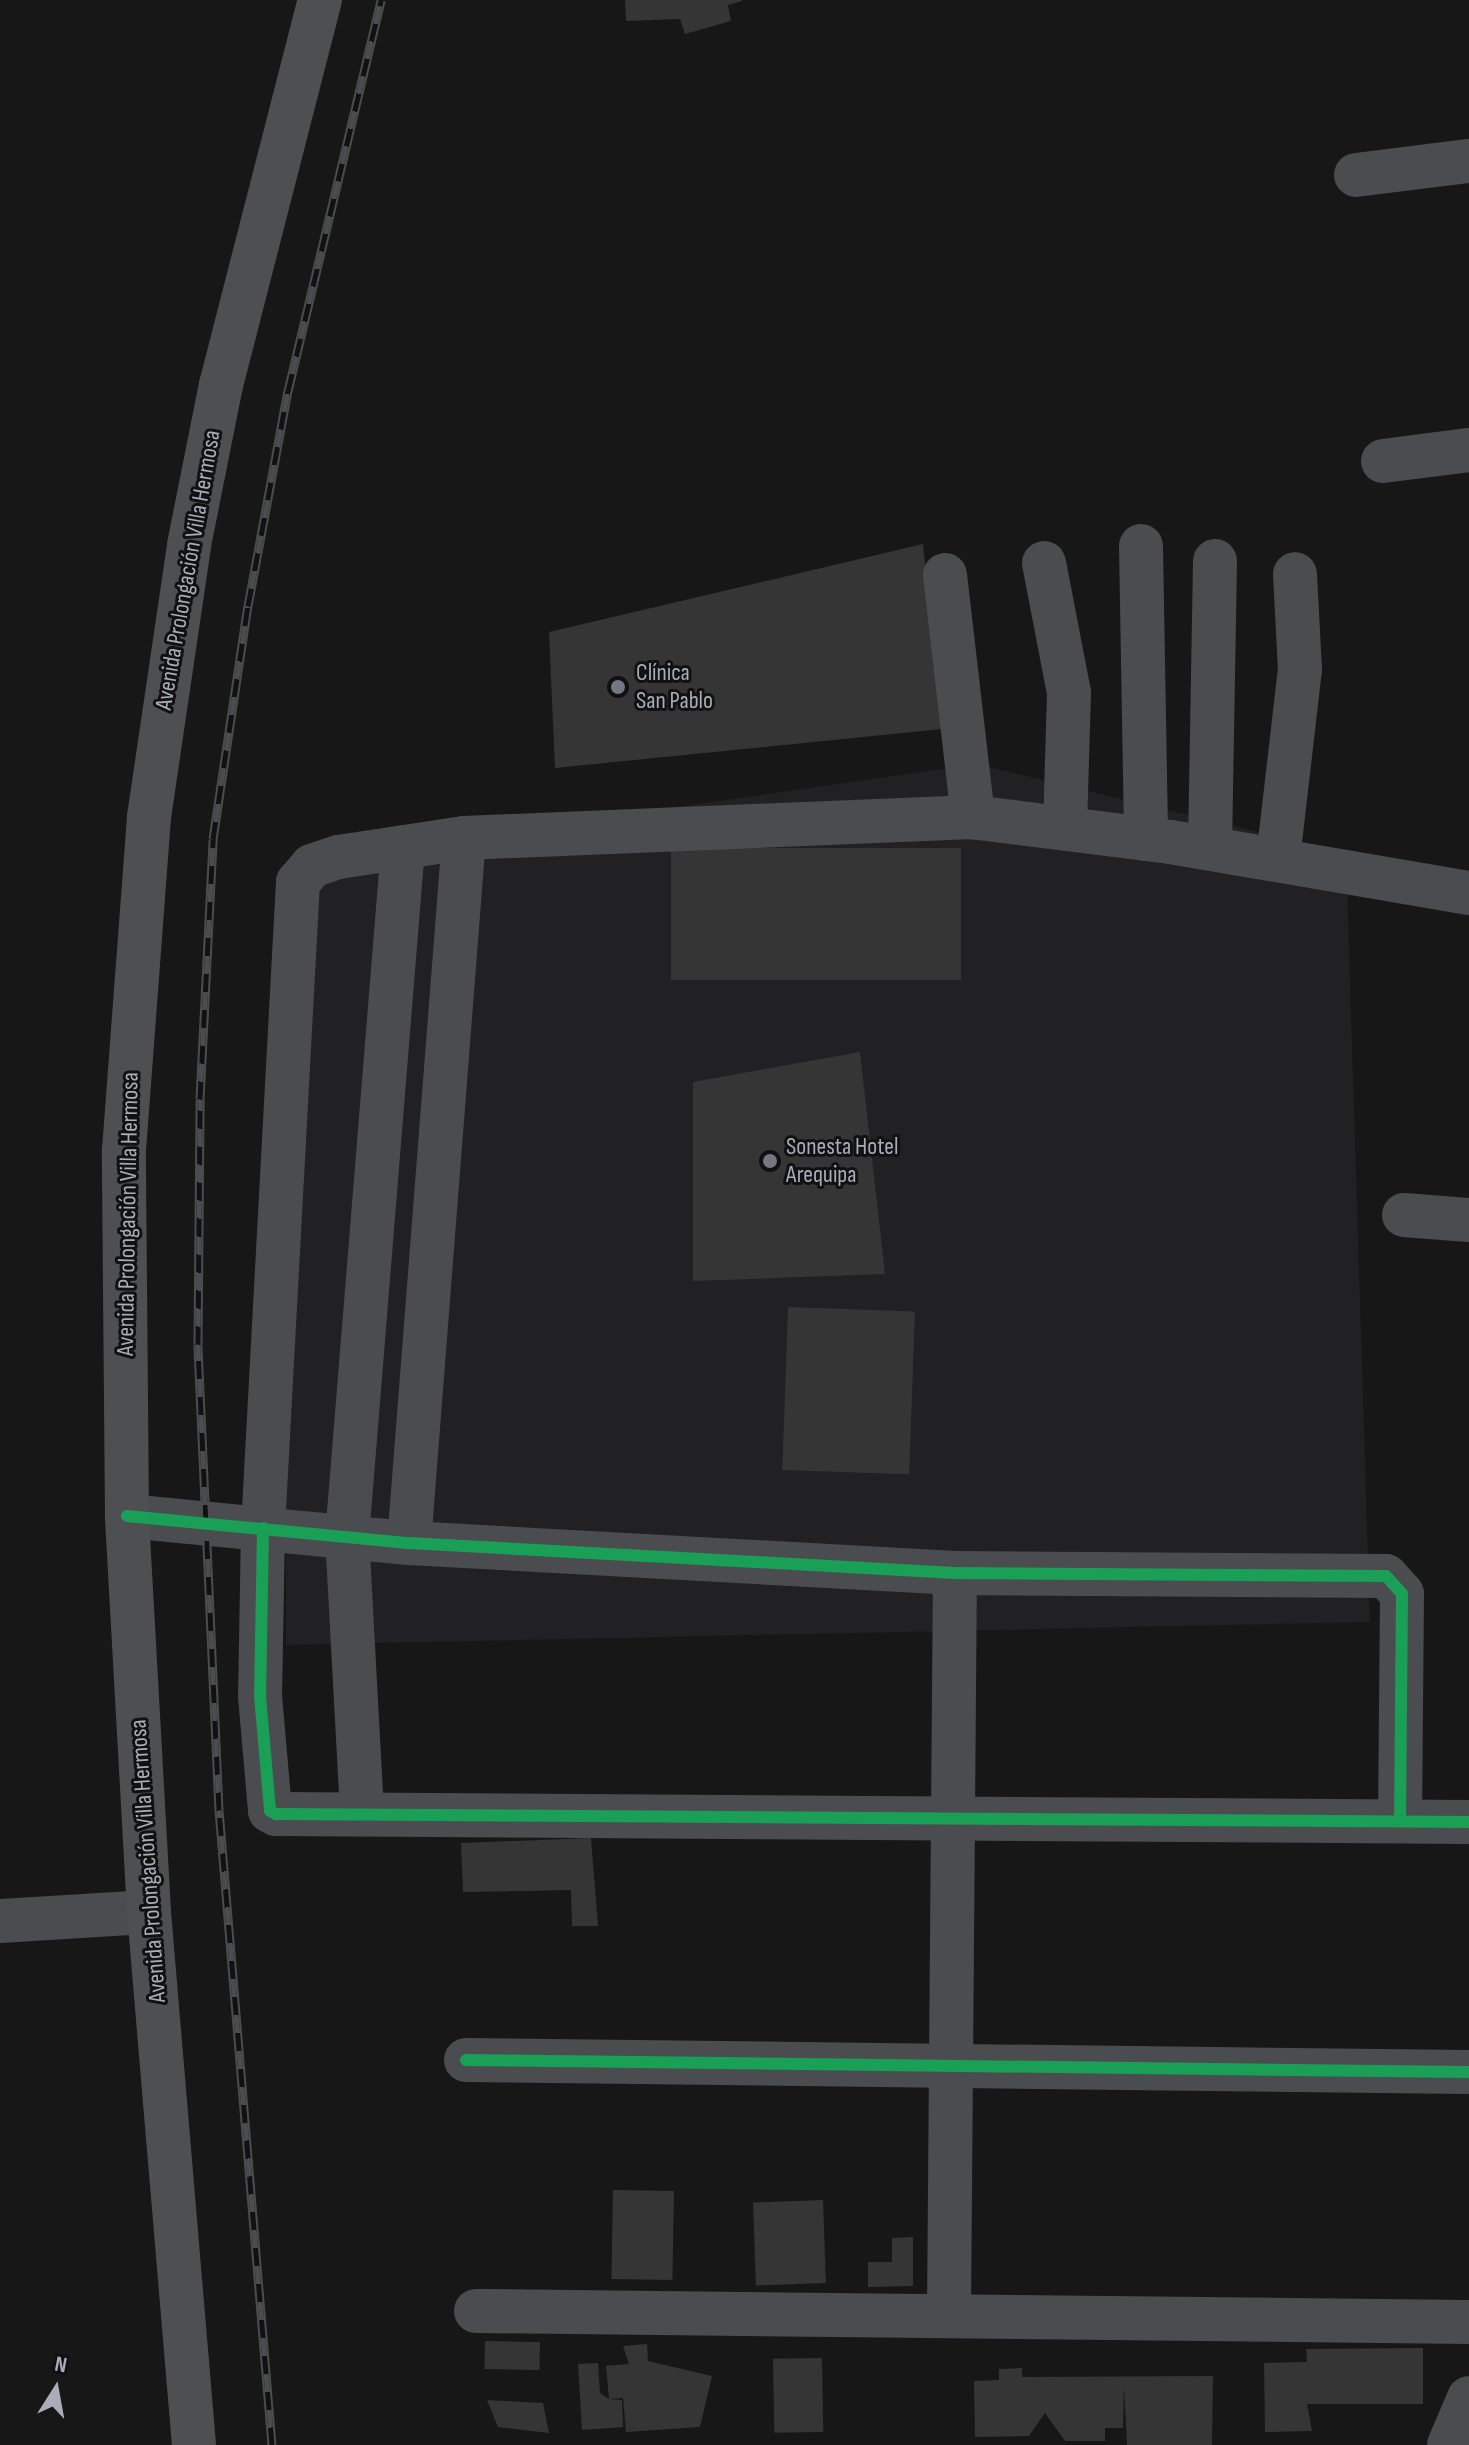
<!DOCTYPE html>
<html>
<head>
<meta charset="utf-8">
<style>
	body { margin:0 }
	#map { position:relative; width:1469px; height:2445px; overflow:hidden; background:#171717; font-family:"Sofia Sans Condensed",sans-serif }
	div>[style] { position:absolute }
	.built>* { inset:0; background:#212123 }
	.building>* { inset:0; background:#353536; transform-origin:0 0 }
	.minor>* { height:44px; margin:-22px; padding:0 22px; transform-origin:22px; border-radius:22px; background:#4b4c50 }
	.major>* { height:44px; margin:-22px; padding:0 22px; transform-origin:22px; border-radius:22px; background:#4d4f52 }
	.rail>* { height:9px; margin-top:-4.5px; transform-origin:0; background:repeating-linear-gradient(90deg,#111113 0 18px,#4b4c4f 0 36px); box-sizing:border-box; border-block:2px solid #4b4c4f }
	.cycleway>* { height:12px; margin:-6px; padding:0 6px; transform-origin:6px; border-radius:6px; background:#1a9f57 }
	.dots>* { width:22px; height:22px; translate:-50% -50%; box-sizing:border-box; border:4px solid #111113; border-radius:50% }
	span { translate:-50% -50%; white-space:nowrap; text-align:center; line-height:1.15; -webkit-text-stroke:6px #111113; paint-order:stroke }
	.street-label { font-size:24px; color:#a8adb8 }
	.poi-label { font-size:24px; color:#a8adb8 }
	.left { translate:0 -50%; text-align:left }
	.north { position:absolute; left:16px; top:2349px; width:80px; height:80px; -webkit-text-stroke:6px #111113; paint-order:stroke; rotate:11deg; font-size:22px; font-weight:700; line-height:32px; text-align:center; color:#a8adb8 }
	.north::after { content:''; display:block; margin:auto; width:28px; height:36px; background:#a8adb8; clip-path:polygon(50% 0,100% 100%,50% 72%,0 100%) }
</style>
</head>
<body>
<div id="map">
	<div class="built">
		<div style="clip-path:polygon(976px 764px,1346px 853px,1370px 1622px,286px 1645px,286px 863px)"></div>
	</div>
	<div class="building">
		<div style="clip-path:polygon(625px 0,742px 0,742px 1px,728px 5px,731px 21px,685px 34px,680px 19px,626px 21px)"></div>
		<div style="clip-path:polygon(923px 544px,942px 729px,555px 768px,549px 632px)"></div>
		<div style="left:961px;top:848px;width:132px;height:290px;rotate:90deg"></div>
		<div style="clip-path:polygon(860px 1052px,885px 1274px,693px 1281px,693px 1082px)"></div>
		<div style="left:788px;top:1307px;width:127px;height:163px;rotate:2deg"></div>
		<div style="clip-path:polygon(591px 1838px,598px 1926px,572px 1926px,571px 1890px,463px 1892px,461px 1843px)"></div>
		<div style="left:613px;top:2190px;width:61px;height:89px;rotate:1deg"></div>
		<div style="left:823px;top:2200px;width:83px;height:70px;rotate:88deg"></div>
		<div style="clip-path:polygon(913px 2237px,913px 2286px,868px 2287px,868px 2262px,892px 2262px,892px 2238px)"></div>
		<div style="left:485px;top:2341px;width:55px;height:28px;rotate:1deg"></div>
		<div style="clip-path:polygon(647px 2344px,648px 2361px,712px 2376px,700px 2427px,626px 2432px,623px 2398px,609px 2399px,622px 2400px,623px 2427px,582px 2430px,578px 2364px,598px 2363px,600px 2393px,609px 2399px,606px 2366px,629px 2364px,623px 2346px)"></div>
		<div style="clip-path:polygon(1423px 2348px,1423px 2404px,1307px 2404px,1312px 2431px,1265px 2432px,1264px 2363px,1307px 2362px,1306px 2349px)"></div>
		<div style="left:822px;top:2358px;width:74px;height:49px;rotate:89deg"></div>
		<div style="clip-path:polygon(1022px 2368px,1022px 2377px,1213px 2376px,1212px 2445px,1127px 2445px,1124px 2386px,1123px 2428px,1105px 2428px,1105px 2441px,1065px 2441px,1045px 2413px,1029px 2436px,975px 2437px,974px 2381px,999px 2380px,999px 2369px)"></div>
		<div style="clip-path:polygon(487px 2400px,543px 2403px,549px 2433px,498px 2427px)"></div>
	</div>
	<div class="minor">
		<div style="left:1356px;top:175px;width:114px;rotate:-7.1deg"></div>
		<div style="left:1383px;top:461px;width:87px;rotate:-7.3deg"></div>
		<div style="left:1141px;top:546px;width:293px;rotate:89deg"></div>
		<div style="left:1044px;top:563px;width:132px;rotate:79.1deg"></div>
		<div style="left:1069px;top:693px;width:135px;rotate:91.7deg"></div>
		<div style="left:945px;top:575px;width:244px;rotate:83.4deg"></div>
		<div style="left:1210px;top:848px;width:287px;rotate:-89deg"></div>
		<div style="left:1278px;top:859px;width:190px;rotate:-83.4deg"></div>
		<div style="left:1300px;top:670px;width:96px;rotate:-93deg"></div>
		<div style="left:1469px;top:893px;width:303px;rotate:-170.3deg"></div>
		<div style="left:1170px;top:842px;width:199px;rotate:-172.8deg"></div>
		<div style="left:973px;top:817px;width:509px;rotate:177.64deg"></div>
		<div style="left:464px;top:838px;width:127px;rotate:171.4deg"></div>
		<div style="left:338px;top:857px;width:28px;rotate:161deg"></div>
		<div style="left:312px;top:866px;width:21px;rotate:131deg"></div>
		<div style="left:298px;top:882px;width:647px;rotate:93.1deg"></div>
		<div style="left:263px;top:1528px;width:168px;rotate:91deg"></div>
		<div style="left:260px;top:1696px;width:115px;rotate:85deg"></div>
		<div style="left:270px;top:1811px;width:7px;rotate:27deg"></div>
		<div style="left:276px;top:1814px;width:1193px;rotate:0.38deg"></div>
		<div style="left:1404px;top:1215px;width:65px;rotate:4.4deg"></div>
		<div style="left:127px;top:1516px;width:283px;rotate:5.5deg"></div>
		<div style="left:409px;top:1543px;width:547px;rotate:3.14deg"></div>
		<div style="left:955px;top:1573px;width:431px;rotate:0.4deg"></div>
		<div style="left:1386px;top:1576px;width:24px;rotate:48deg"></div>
		<div style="left:1402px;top:1594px;width:227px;rotate:90.5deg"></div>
		<div style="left:409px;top:1543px;width:707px;rotate:-85.54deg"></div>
		<div style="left:362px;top:1812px;width:275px;rotate:-93.1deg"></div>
		<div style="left:347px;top:1537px;width:692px;rotate:-85.36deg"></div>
		<div style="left:0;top:1921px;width:149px;rotate:-3.5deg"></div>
		<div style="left:466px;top:2060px;width:1003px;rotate:0.69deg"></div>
		<div style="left:476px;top:2311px;width:993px;rotate:0.63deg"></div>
		<div style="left:949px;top:2314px;width:741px;rotate:-89.54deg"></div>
		<div style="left:1449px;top:2445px;width:51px;rotate:-66.9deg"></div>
	</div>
	<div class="major">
		<div style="left:194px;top:2445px;width:535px;rotate:-94.83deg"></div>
		<div style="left:149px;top:1912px;width:397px;rotate:-93.2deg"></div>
		<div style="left:127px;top:1516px;width:366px;rotate:-90.5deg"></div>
		<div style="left:124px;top:1150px;width:334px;rotate:-85.7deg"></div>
		<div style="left:149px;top:817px;width:275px;rotate:-81.6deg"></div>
		<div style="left:189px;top:545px;width:163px;rotate:-78.7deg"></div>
		<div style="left:221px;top:385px;width:398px;rotate:-75.6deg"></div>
	</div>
	<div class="rail">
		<div style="left:272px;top:2445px;width:637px;rotate:-94.77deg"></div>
		<div style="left:219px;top:1810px;width:466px;rotate:-92.6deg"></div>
		<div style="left:198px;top:1344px;width:245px;rotate:-89.5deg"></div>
		<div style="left:200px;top:1099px;width:260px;rotate:-87.1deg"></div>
		<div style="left:213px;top:839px;width:236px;rotate:-81.5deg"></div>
		<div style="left:248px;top:606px;width:219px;rotate:-79.5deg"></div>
		<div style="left:288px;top:391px;width:402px;rotate:-76.6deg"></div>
	</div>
	<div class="cycleway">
		<div style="left:127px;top:1516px;width:283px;rotate:5.5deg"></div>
		<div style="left:409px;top:1543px;width:547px;rotate:3.14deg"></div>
		<div style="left:955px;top:1573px;width:431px;rotate:0.4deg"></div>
		<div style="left:1386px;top:1576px;width:24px;rotate:48deg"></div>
		<div style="left:1402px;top:1594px;width:227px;rotate:90.5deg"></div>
		<div style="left:263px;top:1528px;width:168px;rotate:91deg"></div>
		<div style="left:260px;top:1696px;width:115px;rotate:85deg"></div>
		<div style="left:270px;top:1811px;width:7px;rotate:27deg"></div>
		<div style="left:276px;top:1814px;width:1193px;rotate:0.38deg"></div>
		<div style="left:466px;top:2060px;width:1003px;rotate:0.69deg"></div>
	</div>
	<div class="dots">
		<div style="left:618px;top:687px;background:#757880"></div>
		<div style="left:770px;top:1161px;background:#757880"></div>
	</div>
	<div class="street-label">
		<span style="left:188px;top:570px;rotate:-80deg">Avenida Prolongación Villa Hermosa</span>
		<span style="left:128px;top:1214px;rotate:-89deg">Avenida Prolongación Villa Hermosa</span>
		<span style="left:148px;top:1861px;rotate:-94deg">Avenida Prolongación Villa Hermosa</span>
	</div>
	<div class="poi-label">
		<span class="left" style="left:636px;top:687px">Clínica<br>San Pablo</span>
		<span class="left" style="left:786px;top:1161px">Sonesta Hotel<br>Arequipa</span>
	</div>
	<div class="north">N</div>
</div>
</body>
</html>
